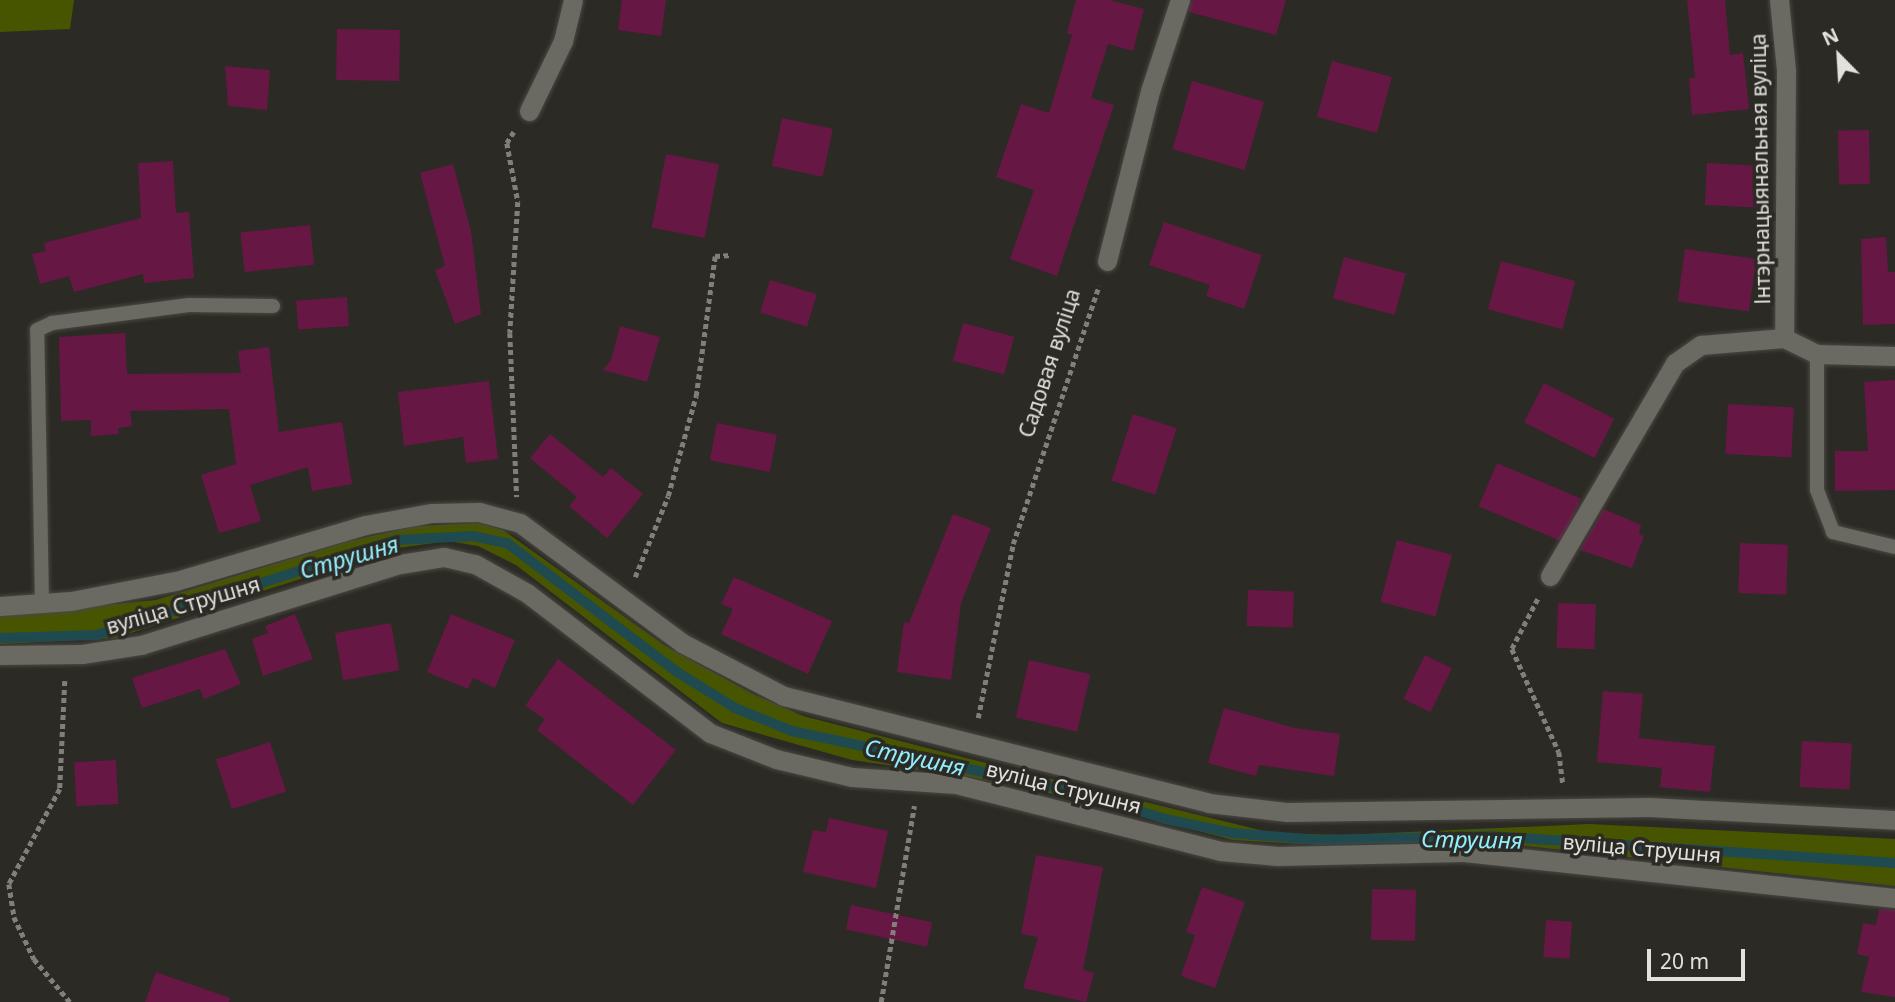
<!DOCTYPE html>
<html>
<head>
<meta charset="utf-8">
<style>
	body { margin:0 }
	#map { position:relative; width:1895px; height:1002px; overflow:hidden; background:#2b2a24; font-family:"Noto Sans",sans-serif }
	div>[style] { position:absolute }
	.green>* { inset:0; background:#485500 }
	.stream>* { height:10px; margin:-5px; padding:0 5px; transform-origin:5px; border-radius:5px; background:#1f4a50 }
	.building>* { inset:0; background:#671744; transform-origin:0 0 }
	.path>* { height:4.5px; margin-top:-2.25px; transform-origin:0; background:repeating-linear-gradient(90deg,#807f79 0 5px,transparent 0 8.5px) }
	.roads { filter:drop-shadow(0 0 2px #4a4843) drop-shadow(0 0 2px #4a4843) }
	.service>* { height:14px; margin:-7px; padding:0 7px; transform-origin:7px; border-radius:7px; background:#6a6962 }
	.minor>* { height:19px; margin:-9.5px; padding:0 9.5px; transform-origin:9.5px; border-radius:9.5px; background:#6a6962 }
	span { translate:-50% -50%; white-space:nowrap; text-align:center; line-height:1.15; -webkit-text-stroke:7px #2b2a24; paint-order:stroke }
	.street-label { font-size:21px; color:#e2e1dd }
	.water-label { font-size:23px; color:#92eefe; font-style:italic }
	.north { position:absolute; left:1804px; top:21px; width:70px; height:70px; -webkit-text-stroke:5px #2b2a24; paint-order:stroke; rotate:336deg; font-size:19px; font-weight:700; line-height:28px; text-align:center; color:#e2e1dd }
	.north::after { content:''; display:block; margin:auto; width:24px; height:32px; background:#e2e1dd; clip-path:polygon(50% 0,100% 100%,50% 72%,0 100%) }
	.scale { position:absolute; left:1647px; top:949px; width:98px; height:32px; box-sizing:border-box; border:4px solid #e2e1dd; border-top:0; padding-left:9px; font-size:21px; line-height:24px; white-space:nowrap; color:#e2e1dd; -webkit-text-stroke:5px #2b2a24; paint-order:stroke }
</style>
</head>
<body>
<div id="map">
	<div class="green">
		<div style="clip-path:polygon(0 0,74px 0,70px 29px,0 32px)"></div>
		<div style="clip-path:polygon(479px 523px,503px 530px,664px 645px,751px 693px,803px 716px,966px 758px,1272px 833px,1342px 835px,1589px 824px,1895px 839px,1895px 886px,1480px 841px,1302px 844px,1233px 840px,1072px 798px,971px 777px,852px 760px,722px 723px,516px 565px,478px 546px,448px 541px,398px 548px,115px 638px,0 644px,0 615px,156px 600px,349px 541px,417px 526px)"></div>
	</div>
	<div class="stream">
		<div style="left:0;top:638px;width:97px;rotate:-1.8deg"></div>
		<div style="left:97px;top:635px;width:314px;rotate:-17.6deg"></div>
		<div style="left:396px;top:540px;width:77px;rotate:-3deg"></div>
		<div style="left:473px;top:536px;width:35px;rotate:12deg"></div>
		<div style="left:507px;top:543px;width:213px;rotate:37.2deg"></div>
		<div style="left:677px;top:672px;width:68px;rotate:31.8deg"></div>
		<div style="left:735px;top:708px;width:61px;rotate:22deg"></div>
		<div style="left:792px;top:731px;width:296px;rotate:12.1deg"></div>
		<div style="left:1081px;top:793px;width:88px;rotate:17.2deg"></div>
		<div style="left:1165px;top:819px;width:68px;rotate:11.8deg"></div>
		<div style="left:1232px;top:833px;width:87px;rotate:4.6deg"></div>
		<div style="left:1319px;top:840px;width:171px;rotate:-1.3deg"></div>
		<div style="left:1490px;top:836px;width:406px;rotate:3.8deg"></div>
	</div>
	<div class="building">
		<div style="clip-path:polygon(622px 0,666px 0,661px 36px,618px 30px)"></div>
		<div style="clip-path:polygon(1076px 0,1110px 0,1144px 9px,1133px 51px,1108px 44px,1091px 98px,1114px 105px,1057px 276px,1010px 259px,1034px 190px,996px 177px,1021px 104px,1049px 113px,1072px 35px,1067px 33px)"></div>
		<div style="clip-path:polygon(1192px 0,1286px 0,1276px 35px,1189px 12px)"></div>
		<div style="clip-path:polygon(1687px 0,1725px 0,1730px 55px,1743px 53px,1749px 109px,1692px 115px,1689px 78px,1695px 78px)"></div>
		<div style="left:337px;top:29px;width:63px;height:51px;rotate:1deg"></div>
		<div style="left:1332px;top:61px;width:62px;height:58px;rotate:15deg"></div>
		<div style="clip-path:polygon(225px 66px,270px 70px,267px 110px,228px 106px)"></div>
		<div style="left:1192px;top:81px;width:75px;height:71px;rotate:16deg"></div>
		<div style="left:782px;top:118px;width:52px;height:49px;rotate:12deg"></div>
		<div style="left:1869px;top:130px;width:54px;height:31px;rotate:89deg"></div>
		<div style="left:666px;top:154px;width:54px;height:75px;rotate:11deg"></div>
		<div style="clip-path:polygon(173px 161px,176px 213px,189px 212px,194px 278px,144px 283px,143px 274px,74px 292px,69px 276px,40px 284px,32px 254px,46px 251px,44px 243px,141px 218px,138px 163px)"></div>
		<div style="left:1707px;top:163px;width:56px;height:42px;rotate:3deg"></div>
		<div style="clip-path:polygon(453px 164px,471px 231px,481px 314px,455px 324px,435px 270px,445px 266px,420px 173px)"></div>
		<div style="clip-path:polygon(1164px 222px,1262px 255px,1244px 309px,1206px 296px,1210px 285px,1149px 265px)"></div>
		<div style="left:310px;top:225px;width:40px;height:70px;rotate:84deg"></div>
		<div style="clip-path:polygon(1886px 237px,1888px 272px,1895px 272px,1895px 324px,1863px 325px,1861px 239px)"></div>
		<div style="left:1685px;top:249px;width:72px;height:53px;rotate:8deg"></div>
		<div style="left:1344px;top:257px;width:64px;height:43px;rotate:15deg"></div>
		<div style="left:1501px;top:261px;width:77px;height:50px;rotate:15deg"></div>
		<div style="left:770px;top:280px;width:49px;height:34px;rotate:17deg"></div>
		<div style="left:347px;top:297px;width:29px;height:51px;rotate:86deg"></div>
		<div style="left:963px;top:323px;width:53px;height:39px;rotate:15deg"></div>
		<div style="clip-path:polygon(620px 326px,660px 337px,647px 382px,603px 370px,611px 360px)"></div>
		<div style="clip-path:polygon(125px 333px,127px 374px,241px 373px,238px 351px,269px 347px,279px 432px,342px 422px,352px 484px,312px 491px,308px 467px,250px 485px,261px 521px,219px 533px,201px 475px,236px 464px,229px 409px,130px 411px,132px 426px,118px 428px,119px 434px,91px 436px,91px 420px,61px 421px,59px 337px)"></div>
		<div style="clip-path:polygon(1895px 380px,1895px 490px,1835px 491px,1835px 451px,1868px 451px,1864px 382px)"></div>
		<div style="clip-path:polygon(489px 381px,498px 459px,466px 463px,463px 437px,404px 446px,398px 392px)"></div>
		<div style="left:1544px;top:383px;width:79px;height:44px;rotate:27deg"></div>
		<div style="left:1728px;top:404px;width:66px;height:50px;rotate:3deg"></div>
		<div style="left:1133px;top:414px;width:46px;height:70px;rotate:18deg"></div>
		<div style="left:717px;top:423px;width:61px;height:38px;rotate:11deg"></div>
		<div style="clip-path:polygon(550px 434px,603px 477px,611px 468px,643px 494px,607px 538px,569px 506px,577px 497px,530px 458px)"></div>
		<div style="left:1497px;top:463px;width:91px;height:47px;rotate:23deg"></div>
		<div style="clip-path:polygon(1604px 509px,1641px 525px,1639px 534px,1644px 536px,1632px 568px,1580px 550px)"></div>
		<div style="clip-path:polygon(953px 514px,991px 528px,961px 603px,951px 680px,897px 672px,904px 622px,909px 623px)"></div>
		<div style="left:1397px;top:540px;width:57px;height:64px;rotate:15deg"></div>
		<div style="left:1740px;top:543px;width:48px;height:50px;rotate:2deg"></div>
		<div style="clip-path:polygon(734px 577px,832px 621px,808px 674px,721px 634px,733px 609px,721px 604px)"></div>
		<div style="left:1248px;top:590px;width:46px;height:36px;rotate:2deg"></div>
		<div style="left:1558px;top:603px;width:38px;height:45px;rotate:2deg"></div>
		<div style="clip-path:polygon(295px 614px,313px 659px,263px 676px,252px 639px,268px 633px,265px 626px)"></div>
		<div style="clip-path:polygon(451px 614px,515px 640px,495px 688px,473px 678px,468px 689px,427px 672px)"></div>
		<div style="left:391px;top:623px;width:48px;height:57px;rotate:80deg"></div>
		<div style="clip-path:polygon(225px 649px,241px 684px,204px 699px,200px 689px,142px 708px,132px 678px)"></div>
		<div style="left:1425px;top:655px;width:30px;height:49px;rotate:26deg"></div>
		<div style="clip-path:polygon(558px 659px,676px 750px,633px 805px,537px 730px,545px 719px,525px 706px)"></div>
		<div style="left:1029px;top:660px;width:63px;height:59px;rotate:13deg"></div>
		<div style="clip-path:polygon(1603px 691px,1643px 694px,1639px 738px,1715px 746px,1710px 792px,1660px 787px,1662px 768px,1597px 762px)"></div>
		<div style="clip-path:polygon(1224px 708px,1295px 728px,1340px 734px,1334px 776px,1259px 765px,1256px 776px,1208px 763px)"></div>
		<div style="left:1802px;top:741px;width:50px;height:46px;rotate:3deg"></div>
		<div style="left:270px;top:742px;width:52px;height:57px;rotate:72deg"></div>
		<div style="left:116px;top:760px;width:44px;height:42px;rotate:87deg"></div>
		<div style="clip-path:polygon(829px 818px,888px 831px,876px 888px,803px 872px,813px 830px,826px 832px)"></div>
		<div style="clip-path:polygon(1036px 855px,1103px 867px,1083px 970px,1094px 973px,1086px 1002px,1023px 988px,1038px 937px,1021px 934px)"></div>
		<div style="clip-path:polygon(1202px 887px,1245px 902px,1215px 988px,1181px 976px,1195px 935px,1186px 932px)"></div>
		<div style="left:1372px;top:889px;width:44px;height:51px;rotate:1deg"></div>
		<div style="left:851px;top:905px;width:83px;height:25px;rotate:12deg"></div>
		<div style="clip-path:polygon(1879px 909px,1895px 910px,1895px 997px,1861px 992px,1869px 957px,1857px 954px,1863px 923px,1876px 925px)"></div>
		<div style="left:1546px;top:920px;width:26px;height:37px;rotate:4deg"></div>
		<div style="clip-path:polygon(156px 972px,230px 998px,229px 1002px,145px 1002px)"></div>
	</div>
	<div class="path">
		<div style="left:514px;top:132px;width:13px;rotate:122deg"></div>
		<div style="left:507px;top:143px;width:60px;rotate:79.4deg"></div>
		<div style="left:518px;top:202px;width:131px;rotate:93.5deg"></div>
		<div style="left:510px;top:333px;width:164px;rotate:87.6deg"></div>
		<div style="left:635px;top:577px;width:87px;rotate:-67.8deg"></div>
		<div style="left:668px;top:496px;width:104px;rotate:-74.4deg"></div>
		<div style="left:696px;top:396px;width:141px;rotate:-82.3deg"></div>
		<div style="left:715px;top:256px;width:16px;rotate:-4deg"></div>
		<div style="left:1538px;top:599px;width:56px;rotate:117.5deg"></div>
		<div style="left:1512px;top:649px;width:113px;rotate:65.5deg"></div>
		<div style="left:1559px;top:752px;width:32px;rotate:83deg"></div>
		<div style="left:65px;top:681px;width:108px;rotate:92.7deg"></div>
		<div style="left:60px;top:789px;width:108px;rotate:118.2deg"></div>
		<div style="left:9px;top:884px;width:33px;rotate:81deg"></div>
		<div style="left:14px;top:917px;width:47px;rotate:64.5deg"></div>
		<div style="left:34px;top:959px;width:56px;rotate:50.1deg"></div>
		<div style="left:978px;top:718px;width:177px;rotate:-78.6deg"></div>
		<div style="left:1013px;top:544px;width:272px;rotate:-71.6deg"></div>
		<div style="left:881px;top:1002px;width:199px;rotate:-80.4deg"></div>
	</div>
	<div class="roads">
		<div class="service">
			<div style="left:1817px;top:354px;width:136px;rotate:90deg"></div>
			<div style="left:1817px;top:490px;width:45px;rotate:69.1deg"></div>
			<div style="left:1833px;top:532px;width:64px;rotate:13.6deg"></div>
			<div style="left:42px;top:603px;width:273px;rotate:-91deg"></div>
			<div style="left:37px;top:330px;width:17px;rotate:-25deg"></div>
			<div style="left:52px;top:323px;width:138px;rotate:-7.5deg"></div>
			<div style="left:189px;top:305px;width:84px;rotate:0.7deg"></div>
		</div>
		<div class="minor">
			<div style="left:1779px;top:0;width:70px;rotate:84.3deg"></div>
			<div style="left:1786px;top:70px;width:268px;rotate:90.4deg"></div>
			<div style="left:529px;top:111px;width:78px;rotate:-64.1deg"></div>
			<div style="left:563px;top:41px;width:42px;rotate:-76.3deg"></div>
			<div style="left:1107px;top:261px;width:175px;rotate:-75.8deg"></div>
			<div style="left:1150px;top:91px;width:96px;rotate:-71.8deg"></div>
			<div style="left:1550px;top:576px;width:247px;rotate:-59.6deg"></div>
			<div style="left:1675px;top:363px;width:32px;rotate:-35deg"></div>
			<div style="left:1701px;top:345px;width:83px;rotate:-4.8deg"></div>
			<div style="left:1784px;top:338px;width:37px;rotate:26deg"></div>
			<div style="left:1817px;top:354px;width:78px;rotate:1.5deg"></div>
			<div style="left:0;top:606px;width:71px;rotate:-4deg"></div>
			<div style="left:71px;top:601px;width:107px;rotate:-10.8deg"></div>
			<div style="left:176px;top:581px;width:197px;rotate:-16.5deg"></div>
			<div style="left:365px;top:525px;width:68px;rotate:-10.2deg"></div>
			<div style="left:432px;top:513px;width:47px;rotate:-1.2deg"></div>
			<div style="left:479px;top:512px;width:42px;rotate:15deg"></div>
			<div style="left:520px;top:523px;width:202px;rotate:36.5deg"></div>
			<div style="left:682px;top:643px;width:115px;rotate:27.5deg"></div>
			<div style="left:784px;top:696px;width:438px;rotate:14.1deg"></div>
			<div style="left:1209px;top:803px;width:79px;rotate:6.6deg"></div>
			<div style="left:1287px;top:812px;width:362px;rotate:-0.8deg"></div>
			<div style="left:1649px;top:807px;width:246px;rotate:3deg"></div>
			<div style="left:0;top:655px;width:82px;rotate:-0.7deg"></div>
			<div style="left:82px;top:654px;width:60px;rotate:-8.7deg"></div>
			<div style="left:141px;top:645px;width:271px;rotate:-17.4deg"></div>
			<div style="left:400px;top:564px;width:45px;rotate:-9deg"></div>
			<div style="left:444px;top:557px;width:32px;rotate:13deg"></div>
			<div style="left:475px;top:564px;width:60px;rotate:29.1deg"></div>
			<div style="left:527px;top:593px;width:230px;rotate:37.4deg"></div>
			<div style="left:710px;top:733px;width:71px;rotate:21.5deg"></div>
			<div style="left:776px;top:759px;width:78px;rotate:13.3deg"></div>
			<div style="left:852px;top:777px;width:104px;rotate:3.9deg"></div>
			<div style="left:956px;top:784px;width:272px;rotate:14.2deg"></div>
			<div style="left:1220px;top:851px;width:58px;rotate:4.9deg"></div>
			<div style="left:1278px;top:856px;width:186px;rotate:-1.2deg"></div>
			<div style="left:1464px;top:852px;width:433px;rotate:6.1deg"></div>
		</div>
	</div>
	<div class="street-label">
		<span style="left:1760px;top:169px;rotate:-91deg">Інтэрнацыянальная вуліца</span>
		<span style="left:1049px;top:363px;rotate:-72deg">Садовая вуліца</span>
		<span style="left:183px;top:605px;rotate:-16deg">вуліца Струшня</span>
		<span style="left:1064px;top:787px;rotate:14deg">вуліца Струшня</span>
		<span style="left:1642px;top:848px;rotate:5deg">вуліца Струшня</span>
	</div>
	<div class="water-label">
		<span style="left:349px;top:557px;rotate:-16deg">Струшня</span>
		<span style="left:915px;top:757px;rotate:12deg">Струшня</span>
		<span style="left:1472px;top:839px;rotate:1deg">Струшня</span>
	</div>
	<div class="north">N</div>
	<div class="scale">20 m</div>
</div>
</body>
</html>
